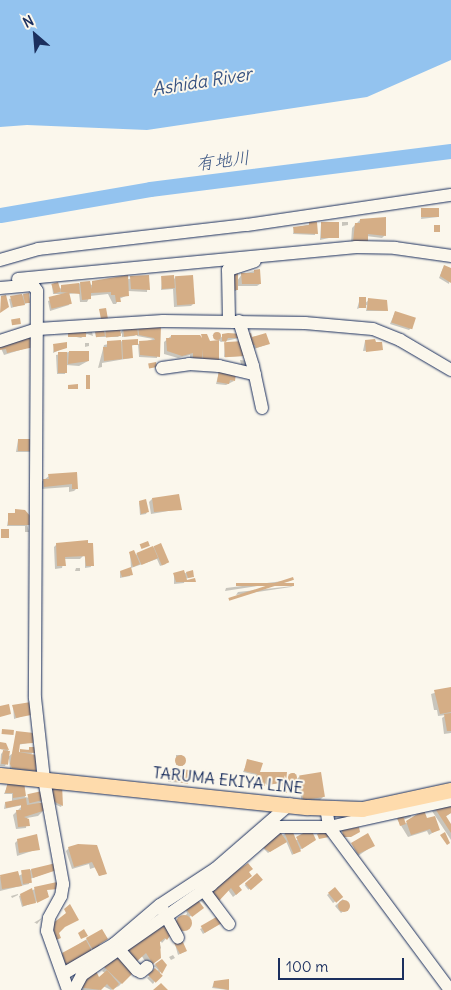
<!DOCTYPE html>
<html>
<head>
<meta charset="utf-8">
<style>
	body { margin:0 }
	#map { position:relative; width:451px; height:990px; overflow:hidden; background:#fbf7ec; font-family:Delius,"Klee One",sans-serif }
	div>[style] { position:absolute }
	.water>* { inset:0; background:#93c3ef }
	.shadow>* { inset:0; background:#0003; transform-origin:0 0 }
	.river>* { height:15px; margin:-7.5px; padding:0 7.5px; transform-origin:7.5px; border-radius:7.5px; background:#93c3ef }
	.building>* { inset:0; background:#d5ae86; transform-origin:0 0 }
	.round { border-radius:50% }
	.roads { filter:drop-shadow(0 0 1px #1b2f5e) drop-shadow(0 0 1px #1b2f5e) }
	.minor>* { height:12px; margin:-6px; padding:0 6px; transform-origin:6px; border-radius:6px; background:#fbf7ec }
	.major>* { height:15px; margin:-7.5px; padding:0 7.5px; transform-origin:7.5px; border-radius:7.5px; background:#fedbac }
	span { translate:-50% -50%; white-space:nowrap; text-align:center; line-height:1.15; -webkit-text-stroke:4px #fbf7ec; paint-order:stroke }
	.street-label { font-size:16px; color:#1b2f5e }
	.water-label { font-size:18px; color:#395482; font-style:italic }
	.north { position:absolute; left:10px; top:10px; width:50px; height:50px; -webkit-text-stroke:4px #fbf7ec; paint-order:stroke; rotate:333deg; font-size:14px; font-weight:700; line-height:20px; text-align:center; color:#1b2f5e }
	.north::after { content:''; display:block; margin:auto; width:18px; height:22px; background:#1b2f5e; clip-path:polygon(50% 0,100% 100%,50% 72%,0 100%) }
	.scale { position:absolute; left:278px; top:958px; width:126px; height:22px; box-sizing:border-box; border:2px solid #1b2f5e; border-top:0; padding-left:6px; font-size:15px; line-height:18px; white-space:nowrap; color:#1b2f5e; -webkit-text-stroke:4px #fbf7ec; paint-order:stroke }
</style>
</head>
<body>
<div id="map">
	<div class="water">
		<div style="clip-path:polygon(0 0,451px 0,451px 60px,367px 97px,147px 130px,27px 125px,0 127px)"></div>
	</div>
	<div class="shadow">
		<div style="clip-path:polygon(422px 211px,438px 217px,421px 219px)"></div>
		<div style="clip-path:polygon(360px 220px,385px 235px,382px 238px,366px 236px,351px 244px,352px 228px)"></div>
		<div style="clip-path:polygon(348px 222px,348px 225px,342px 226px,342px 222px)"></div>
		<div style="clip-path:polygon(316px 223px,315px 235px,293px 234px,294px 228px)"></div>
		<div style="clip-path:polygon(321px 224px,338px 236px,320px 240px)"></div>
		<div style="clip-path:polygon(443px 268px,451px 271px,449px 284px,439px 278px)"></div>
		<div style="clip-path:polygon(254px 271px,260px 284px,257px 286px,238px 286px,236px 291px,230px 291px,242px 274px)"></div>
		<div style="clip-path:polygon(148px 276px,147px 292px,128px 291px,128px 295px,119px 299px,116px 304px,113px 304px,108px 294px,90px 296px,87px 302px,80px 302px,79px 293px,68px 294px,69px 305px,50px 311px,48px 301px,67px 294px,53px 294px,52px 285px,58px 289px,81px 283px,90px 285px)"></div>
		<div style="clip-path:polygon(176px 277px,194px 303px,191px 306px,174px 307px,173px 289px,161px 290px,162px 278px,173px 280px)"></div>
		<div style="clip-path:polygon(24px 295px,28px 303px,11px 308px,9px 299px)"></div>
		<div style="clip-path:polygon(360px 298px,364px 304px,369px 300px,387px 311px,366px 311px,367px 305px,357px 309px)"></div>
		<div style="clip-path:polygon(395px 312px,411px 328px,409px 330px,390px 324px)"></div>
		<div style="clip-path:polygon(159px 326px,157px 358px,139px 357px,138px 344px,153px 339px,137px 336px,137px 334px,134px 336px,122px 337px,122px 333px,118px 337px,96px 337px,95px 332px,120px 333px,123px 329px)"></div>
		<div style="clip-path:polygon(92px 332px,93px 336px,87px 334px,81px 338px,67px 335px)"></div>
		<div style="clip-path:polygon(212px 335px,220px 335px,220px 338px,223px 336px,239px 338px,221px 342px)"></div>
		<div style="clip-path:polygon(171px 336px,218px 342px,218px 360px,190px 364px,190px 355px,178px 358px,164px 354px,164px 342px)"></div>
		<div style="clip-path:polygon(248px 336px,251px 338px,268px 344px,254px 349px)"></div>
		<div style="clip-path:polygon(123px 341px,137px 344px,131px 346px,131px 358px,102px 363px,102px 367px,98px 368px,104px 345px)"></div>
		<div style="clip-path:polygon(365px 341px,381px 343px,382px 350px,363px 351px)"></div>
		<div style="clip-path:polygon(85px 343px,89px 343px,89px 346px,85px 347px)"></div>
		<div style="clip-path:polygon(225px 344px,243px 356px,224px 357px)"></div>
		<div style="clip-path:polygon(0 346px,33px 346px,4px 355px)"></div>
		<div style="clip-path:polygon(54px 346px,66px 347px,53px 353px)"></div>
		<div style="clip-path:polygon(69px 352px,88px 361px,79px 366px,66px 365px,65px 374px,57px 374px,56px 355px)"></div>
		<div style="clip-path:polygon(240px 360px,249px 361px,249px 367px,242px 368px)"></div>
		<div style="clip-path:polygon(219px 372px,234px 381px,226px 385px,216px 384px)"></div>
		<div style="clip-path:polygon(18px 440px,31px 452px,16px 452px)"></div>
		<div style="clip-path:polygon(76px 473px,77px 488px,74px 491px,69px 492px,69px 487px,41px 489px,40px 483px,49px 476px)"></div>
		<div style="clip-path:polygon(152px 499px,180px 509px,151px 514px,149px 502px)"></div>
		<div style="clip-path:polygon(139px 502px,147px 512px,146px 514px,140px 515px)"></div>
		<div style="clip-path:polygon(24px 511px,29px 532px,25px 532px,25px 526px,7px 526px,9px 514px)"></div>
		<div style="clip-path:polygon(87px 541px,91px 567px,85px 568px,85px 554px,80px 559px,64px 559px,62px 568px,55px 569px,54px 547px,57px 544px)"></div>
		<div style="clip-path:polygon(160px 545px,166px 564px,160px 566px,157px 559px,131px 568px,130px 553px,135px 555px)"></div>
		<div style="clip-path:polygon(80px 568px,80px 571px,75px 571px,76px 568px)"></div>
		<div style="clip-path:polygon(130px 569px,130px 576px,120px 578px,120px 572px)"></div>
		<div style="clip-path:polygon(187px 573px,192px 577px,185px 579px,184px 583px,174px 584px,174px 574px)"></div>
		<div style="clip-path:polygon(292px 580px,290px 581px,225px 591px,226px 588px)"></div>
		<div style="clip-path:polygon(293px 586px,291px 587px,236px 595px,238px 592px)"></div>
		<div style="clip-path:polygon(451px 688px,451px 733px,444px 734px,442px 718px,446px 715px,438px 716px,437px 710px,434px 710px,431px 694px)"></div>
		<div style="clip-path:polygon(13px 706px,29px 714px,14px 719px)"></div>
		<div style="clip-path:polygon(17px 732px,32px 742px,18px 745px,18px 751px,19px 754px,20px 751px,34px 749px,31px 755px,35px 770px,32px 773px,10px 771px,9px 758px,5px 766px,0 766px,1px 754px,5px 750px,0 749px,0 743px,8px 750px,8px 757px,13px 753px)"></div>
		<div style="clip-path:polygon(176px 755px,182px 755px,183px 766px,176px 765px)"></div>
		<div style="clip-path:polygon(248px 761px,259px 773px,285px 773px,277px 783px,283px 783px,282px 784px,286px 784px,285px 793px,282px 793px,282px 783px,267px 785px,264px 782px,262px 787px,255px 787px,256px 775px,243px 772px)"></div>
		<div style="clip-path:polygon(171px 770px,187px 783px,168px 782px)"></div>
		<div style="clip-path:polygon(292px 773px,295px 773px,291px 783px,289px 781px)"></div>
		<div style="clip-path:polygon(300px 776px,323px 797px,320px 800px,302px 802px,297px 779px)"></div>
		<div style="clip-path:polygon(22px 781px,25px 797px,43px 800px,38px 804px,44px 810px,38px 816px,27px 818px,26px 828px,16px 829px,13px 815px,23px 805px,4px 809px,5px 803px,12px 801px,12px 794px,4px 794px,9px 782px)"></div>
		<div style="clip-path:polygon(53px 787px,62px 805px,61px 807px,52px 803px)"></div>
		<div style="clip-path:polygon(451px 805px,451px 813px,445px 817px,451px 825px,451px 840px,432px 811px)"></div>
		<div style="clip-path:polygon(423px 811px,426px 820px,439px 829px,429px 835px,427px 831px,408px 837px,397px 819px,410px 814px,411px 817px,403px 820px,405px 824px)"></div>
		<div style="clip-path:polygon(285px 834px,295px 840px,315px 840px,292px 855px,286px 841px,268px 853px,262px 847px)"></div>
		<div style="clip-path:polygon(18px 840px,38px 849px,17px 856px,15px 843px)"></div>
		<div style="clip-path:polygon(352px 844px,371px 847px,358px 856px)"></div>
		<div style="clip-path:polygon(96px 847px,105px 874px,99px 876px,96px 867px,90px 869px,89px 864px,72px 869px,66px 851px,69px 848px)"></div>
		<div style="clip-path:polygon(31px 870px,49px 872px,30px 879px,29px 884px,0 891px,0 877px,17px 873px,18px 876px)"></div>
		<div style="clip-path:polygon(248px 872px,238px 886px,238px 893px,233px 897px,228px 890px)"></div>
		<div style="left:257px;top:875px;width:6px;height:16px;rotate:51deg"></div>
		<div style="clip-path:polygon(42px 886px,46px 898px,22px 907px,19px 896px)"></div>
		<div style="left:335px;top:889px;width:10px;height:10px;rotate:53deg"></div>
		<div style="clip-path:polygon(18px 894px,18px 895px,12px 898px,11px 896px)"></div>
		<div style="clip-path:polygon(203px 897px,212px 908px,210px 910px,200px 900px)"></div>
		<div style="clip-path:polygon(343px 899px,348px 908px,341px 913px,335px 906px)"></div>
		<div style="clip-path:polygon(200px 909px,188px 918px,192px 924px,179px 934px,174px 922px,187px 914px,186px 910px)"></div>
		<div style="clip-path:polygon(42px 918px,37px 924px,34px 922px,35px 922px)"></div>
		<div style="clip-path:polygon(162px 922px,171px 933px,162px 943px,158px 938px,161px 948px,156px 953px,159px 957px,149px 967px,141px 955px,129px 967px,133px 971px,119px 986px,111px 990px,103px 986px,99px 990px,75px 990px,95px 971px,99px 979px,105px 973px,102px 971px,105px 968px)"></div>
		<div style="clip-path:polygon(219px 924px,203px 934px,200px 929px,202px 928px)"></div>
		<div style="clip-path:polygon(101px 930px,104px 940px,63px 968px,60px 957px,63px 954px)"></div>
		<div style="clip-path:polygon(175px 944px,186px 951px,178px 955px)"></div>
		<div style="clip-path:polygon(173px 955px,175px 958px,171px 960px,169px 957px)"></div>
		<div style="clip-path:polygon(161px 960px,165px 965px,153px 984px,147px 978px,158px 970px,154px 966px)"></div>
		<div style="clip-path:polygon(228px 981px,228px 990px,212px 988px,214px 982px)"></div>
	</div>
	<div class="river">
		<div style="left:0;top:215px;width:152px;rotate:-9.8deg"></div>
		<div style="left:150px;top:189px;width:303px;rotate:-7.2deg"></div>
	</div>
	<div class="building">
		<div style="left:439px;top:208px;width:9px;height:18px;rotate:90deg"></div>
		<div style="clip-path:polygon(386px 217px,386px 236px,368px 234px,368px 241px,353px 242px,355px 223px,360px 223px,360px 219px)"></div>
		<div style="clip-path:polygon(309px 222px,317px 222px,318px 234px,294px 233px,293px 227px,309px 225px)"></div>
		<div style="left:339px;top:222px;width:16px;height:18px;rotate:90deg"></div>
		<div style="left:434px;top:225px;width:6px;height:7px"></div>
		<div style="clip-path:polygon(444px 265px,451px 268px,451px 283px,440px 276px)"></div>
		<div style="clip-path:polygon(260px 269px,261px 284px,242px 284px,241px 273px,254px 273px,254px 270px)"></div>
		<div style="left:231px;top:273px;width:7px;height:17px"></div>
		<div style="clip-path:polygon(128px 275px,129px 296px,120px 297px,121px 302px,116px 302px,115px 295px,111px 295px,111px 292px,91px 293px,91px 299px,82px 300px,80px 282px,90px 281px,92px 289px,92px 281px)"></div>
		<div style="clip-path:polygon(149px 275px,150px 290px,131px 289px,130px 276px)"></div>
		<div style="left:174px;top:275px;width:13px;height:13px;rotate:86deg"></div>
		<div style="left:193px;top:275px;width:29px;height:18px;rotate:86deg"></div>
		<div style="left:58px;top:282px;width:10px;height:7px;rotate:73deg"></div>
		<div style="clip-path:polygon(79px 283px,80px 294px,61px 292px,61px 285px)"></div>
		<div style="left:69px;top:292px;width:12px;height:21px;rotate:76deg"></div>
		<div style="clip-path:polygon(29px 293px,30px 303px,25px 303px,23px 294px)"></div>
		<div style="clip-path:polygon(22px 294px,25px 305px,13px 307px,10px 296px)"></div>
		<div style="clip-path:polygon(6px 295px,9px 307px,0 313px,1px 296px)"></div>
		<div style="left:359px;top:297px;width:7px;height:11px"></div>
		<div style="clip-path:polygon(368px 298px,387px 300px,388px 311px,367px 310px)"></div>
		<div style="clip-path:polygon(106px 308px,108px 319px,101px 319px,99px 309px)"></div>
		<div style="left:395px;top:311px;width:22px;height:12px;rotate:18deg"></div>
		<div style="left:20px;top:318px;width:6px;height:9px;rotate:81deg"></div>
		<div style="clip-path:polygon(138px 325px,161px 325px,160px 357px,140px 355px,139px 341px,155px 340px,154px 338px,139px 335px)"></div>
		<div style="left:120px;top:327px;width:9px;height:15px;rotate:84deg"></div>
		<div style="left:137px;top:327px;width:8px;height:14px;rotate:83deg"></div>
		<div style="left:104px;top:329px;width:7px;height:9px;rotate:82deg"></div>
		<div style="clip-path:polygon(86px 331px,86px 337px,68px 337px,68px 333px)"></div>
		<div class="round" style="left:213px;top:332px;width:8px;height:8px"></div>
		<div style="clip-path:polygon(251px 333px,252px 337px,266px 333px,270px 344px,256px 348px,255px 345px,251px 345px,248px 334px)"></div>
		<div style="clip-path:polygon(30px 334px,34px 347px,7px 353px,6px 349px,0 350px,0 344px)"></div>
		<div style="clip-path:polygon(201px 334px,207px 334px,210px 341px,219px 340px,219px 361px,203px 361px,202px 349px,202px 361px,193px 361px,193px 353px,182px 356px,167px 351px,166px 338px,171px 338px,171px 335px,200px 335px,202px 338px)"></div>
		<div style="clip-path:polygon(222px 334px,228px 333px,242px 334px,240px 338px,228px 338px,226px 342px,222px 341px)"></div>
		<div style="clip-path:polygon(138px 339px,138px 345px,132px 345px,133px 358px,123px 359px,122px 340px)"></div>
		<div style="clip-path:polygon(375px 339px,376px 342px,382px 342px,383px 350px,366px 352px,365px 340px)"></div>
		<div style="clip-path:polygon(121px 340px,122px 359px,104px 361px,103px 347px,107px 347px,107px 341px)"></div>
		<div style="left:243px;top:341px;width:15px;height:19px;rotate:86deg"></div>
		<div style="clip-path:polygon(67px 342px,67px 348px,54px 352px,53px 344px)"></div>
		<div style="clip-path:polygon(69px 351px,89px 351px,89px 361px,68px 364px)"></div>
		<div style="left:58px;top:352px;width:9px;height:21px"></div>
		<div style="left:156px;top:362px;width:5px;height:8px;rotate:79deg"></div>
		<div style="clip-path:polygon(219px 370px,236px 373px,235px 381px,230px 380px,229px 384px,217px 382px)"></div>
		<div style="left:86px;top:375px;width:4px;height:14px"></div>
		<div style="clip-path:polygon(78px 384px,78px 389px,68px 389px,68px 385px)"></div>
		<div style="left:18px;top:439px;width:16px;height:12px"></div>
		<div style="clip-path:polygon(77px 472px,78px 489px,72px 489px,72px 484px,44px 487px,43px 479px,49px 479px,48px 474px)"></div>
		<div style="clip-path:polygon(179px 494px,182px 510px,154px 512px,152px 498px)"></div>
		<div style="clip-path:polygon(146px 499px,149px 512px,141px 514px,139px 501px)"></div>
		<div style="clip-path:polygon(15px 509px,25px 510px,31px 517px,31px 525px,8px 525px,8px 513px,15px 513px)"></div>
		<div style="left:1px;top:529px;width:8px;height:9px"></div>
		<div style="clip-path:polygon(88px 540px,88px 543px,93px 543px,94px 566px,86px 566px,84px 550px,85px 556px,65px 557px,66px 566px,57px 566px,56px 543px)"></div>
		<div style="left:148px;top:541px;width:5px;height:9px;rotate:68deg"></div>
		<div style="left:161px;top:543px;width:21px;height:8px;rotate:67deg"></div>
		<div style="left:153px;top:546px;width:13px;height:18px;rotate:67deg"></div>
		<div style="clip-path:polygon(134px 550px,140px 564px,133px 567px,129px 552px)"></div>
		<div style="clip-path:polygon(131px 567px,133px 575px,122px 577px,120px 571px)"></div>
		<div style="clip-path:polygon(184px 570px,187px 580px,195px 578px,196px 582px,176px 582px,173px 573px)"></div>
		<div style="clip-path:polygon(193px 570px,194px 577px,188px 578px,186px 572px)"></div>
		<div style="left:293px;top:577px;width:3px;height:68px;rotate:72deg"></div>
		<div style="left:294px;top:583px;width:3px;height:58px;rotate:90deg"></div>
		<div style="clip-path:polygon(451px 687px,451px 712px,440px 714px,434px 690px)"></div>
		<div style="clip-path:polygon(31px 702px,31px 715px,16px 718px,12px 705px)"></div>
		<div style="clip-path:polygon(9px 704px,11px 714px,0 717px,0 706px)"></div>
		<div style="clip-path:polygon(451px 713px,451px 731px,447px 731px,444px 714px)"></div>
		<div style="left:2px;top:729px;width:12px;height:5px;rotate:5deg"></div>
		<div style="clip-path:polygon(16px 731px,34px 733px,33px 743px,20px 744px,19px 752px,36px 755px,36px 771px,12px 768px,10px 764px)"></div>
		<div style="clip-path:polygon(0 742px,6px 743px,9px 750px,0 749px)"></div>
		<div style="clip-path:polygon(29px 747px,36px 747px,35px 753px,20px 752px,20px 749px,29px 750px)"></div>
		<div style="left:3px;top:750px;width:7px;height:14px;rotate:8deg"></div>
		<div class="round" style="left:174.5px;top:754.5px;width:11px;height:11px"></div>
		<div style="clip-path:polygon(247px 759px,263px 763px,260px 772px,287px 772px,286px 782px,267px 785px,266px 775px,265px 786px,256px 785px,257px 774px,244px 771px)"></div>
		<div style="clip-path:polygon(171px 768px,189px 770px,188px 784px,170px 780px)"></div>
		<div style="left:321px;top:772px;width:25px;height:22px;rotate:81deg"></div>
		<div class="round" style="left:287.5px;top:772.5px;width:9px;height:9px"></div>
		<div style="clip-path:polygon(8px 781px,24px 782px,26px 796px,13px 798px,13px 793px,5px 793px)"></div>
		<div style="left:282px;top:783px;width:5px;height:10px"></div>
		<div style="clip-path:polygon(62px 785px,63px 806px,53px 801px,52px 786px)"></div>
		<div style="left:42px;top:791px;width:9px;height:15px;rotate:77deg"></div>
		<div style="clip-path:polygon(26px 798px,27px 805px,45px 802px,46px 810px,24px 817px,29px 819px,30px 826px,18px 827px,16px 810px,21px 810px,21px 805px,6px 808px,5px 802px)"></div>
		<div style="clip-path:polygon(451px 803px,451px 813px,446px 816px,451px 824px,451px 833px,434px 807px)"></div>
		<div style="clip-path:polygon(424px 810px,427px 818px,435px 816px,440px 830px,432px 833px,430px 829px,411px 835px,406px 821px)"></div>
		<div style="clip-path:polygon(403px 816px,406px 824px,400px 826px,397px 817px)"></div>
		<div style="clip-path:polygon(359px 827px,360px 832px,351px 837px,343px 837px,342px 830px)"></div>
		<div style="left:292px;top:830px;width:23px;height:8px;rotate:67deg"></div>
		<div style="clip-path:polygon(307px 831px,312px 831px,316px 840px,302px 849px,296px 837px)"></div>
		<div style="clip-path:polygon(326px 831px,329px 837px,319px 839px,317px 834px)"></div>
		<div style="clip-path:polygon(445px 832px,450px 843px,447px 845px,440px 835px)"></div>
		<div style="clip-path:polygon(281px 833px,287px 842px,270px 852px,265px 849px,263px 845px)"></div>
		<div style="clip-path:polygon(368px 833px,375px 846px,358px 854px,351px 843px)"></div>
		<div style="clip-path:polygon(37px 834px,40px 850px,19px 853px,17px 839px)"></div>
		<div style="clip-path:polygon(78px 844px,97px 845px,107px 874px,99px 876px,92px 862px,74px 867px,68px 847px)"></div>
		<div style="clip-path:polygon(56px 863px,57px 870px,33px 878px,31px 869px)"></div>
		<div style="clip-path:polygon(248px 863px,253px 869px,249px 872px,252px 876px,239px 886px,242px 890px,236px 895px,231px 888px,217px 903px,207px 891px)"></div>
		<div style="left:30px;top:869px;width:14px;height:9px;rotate:82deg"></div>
		<div style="clip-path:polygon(18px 871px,22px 886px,2px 889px,0 875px)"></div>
		<div style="left:257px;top:873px;width:9px;height:16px;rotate:49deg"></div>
		<div style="clip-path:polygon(57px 882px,58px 889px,47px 890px,49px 897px,37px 903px,34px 887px)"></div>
		<div style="left:335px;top:887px;width:13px;height:9px;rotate:51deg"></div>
		<div style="clip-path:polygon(32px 888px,36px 903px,23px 906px,20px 894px)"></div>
		<div class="round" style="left:338px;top:900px;width:12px;height:12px"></div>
		<div style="left:198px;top:900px;width:10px;height:15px;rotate:53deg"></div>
		<div style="clip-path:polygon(70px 904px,79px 920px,65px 927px,59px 933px,61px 938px,56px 940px,52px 924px,66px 913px,64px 909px)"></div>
		<div class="round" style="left:176px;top:915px;width:16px;height:16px"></div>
		<div style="left:218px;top:916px;width:8px;height:20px;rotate:60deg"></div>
		<div style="clip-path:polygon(162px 921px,172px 933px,167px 940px,165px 938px,160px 942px,161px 958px,153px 964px,146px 953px,134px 964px,123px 952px)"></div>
		<div style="clip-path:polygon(84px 929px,88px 936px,81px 939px,78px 933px)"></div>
		<div style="clip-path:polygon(102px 929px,108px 939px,100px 944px,95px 954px,86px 938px)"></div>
		<div style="clip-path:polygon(86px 940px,93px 953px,66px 966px,62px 953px)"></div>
		<div style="clip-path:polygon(182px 940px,187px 951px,180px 954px,174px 943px)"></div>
		<div style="clip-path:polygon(119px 956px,135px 971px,122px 984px,104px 967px)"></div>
		<div style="clip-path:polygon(162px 959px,167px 965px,162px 974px,155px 964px)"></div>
		<div style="left:155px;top:968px;width:11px;height:10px;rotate:45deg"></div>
		<div style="clip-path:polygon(95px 969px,99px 977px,107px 970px,119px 984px,113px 990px,107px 984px,101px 990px,76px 987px)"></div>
		<div style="clip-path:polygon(229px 979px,229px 990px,213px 987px,214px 981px)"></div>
		<div style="clip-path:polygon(161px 983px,168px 990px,153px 990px,160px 984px)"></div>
	</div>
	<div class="roads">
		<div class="minor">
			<div style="left:0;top:260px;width:40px;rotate:-16deg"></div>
			<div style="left:38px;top:249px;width:210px;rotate:-6.6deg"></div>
			<div style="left:247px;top:225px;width:206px;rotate:-8.4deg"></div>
			<div style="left:18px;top:279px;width:340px;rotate:-5.4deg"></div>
			<div style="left:356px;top:247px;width:39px;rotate:1deg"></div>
			<div style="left:395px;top:248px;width:57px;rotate:8.1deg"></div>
			<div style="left:0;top:288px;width:33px;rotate:-5deg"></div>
			<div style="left:33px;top:285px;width:7px;rotate:56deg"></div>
			<div style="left:37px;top:291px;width:407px;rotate:90.3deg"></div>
			<div style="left:35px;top:698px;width:81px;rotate:83.7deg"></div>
			<div style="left:44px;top:779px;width:107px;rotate:79.7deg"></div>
			<div style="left:63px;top:884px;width:12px;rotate:99deg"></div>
			<div style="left:61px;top:896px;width:25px;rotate:119deg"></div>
			<div style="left:49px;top:918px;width:13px;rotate:99deg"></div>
			<div style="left:47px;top:931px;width:63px;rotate:70.4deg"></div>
			<div style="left:229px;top:321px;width:51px;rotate:-91.1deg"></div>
			<div style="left:228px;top:270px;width:28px;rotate:-18deg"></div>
			<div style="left:239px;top:321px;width:47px;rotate:72.7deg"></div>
			<div style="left:253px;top:366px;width:43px;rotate:77.9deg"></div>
			<div style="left:0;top:341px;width:40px;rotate:-18deg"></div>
			<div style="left:38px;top:329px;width:125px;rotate:-3.7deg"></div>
			<div style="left:163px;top:321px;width:142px;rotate:0.8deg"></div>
			<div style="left:305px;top:323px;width:68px;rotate:5deg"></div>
			<div style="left:373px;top:329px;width:29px;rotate:22deg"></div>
			<div style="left:400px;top:340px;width:59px;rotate:30.5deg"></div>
			<div style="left:162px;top:368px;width:27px;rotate:-8deg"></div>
			<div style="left:189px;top:364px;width:30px;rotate:4deg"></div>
			<div style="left:219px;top:366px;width:37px;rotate:13deg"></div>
			<div style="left:326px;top:807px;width:20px;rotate:81deg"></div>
			<div style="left:329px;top:827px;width:203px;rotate:53.4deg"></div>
			<div style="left:199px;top:884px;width:50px;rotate:53.1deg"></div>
			<div style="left:161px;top:907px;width:35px;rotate:61deg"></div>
			<div style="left:115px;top:945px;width:33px;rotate:49deg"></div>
			<div style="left:137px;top:970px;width:4px;rotate:27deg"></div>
			<div style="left:141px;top:972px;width:8px;rotate:-40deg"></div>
			<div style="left:63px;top:974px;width:59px;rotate:-30.5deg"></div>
			<div style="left:114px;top:944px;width:60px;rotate:-40.3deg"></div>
			<div style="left:160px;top:905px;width:66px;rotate:-33.2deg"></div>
			<div style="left:215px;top:869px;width:99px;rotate:-40.9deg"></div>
			<div style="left:74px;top:990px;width:17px;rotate:-62deg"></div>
			<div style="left:82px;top:975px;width:157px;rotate:-34.9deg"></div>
			<div style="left:211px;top:885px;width:89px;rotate:-40.9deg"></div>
			<div style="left:278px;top:827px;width:51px"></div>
			<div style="left:329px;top:827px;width:125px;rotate:-12.5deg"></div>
		</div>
		<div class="major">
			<div style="left:0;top:775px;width:309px;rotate:6deg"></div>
			<div style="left:307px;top:807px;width:55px;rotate:2.1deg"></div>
			<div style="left:362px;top:809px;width:91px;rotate:-12.1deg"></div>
		</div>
	</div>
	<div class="street-label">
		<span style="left:228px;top:780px;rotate:6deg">TARUMA EKIYA LINE</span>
	</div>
	<div class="water-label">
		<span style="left:202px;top:82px;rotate:-9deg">Ashida River</span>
		<span style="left:223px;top:161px;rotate:-7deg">有地川</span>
	</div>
	<div class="north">N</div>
	<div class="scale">100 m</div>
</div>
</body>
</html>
